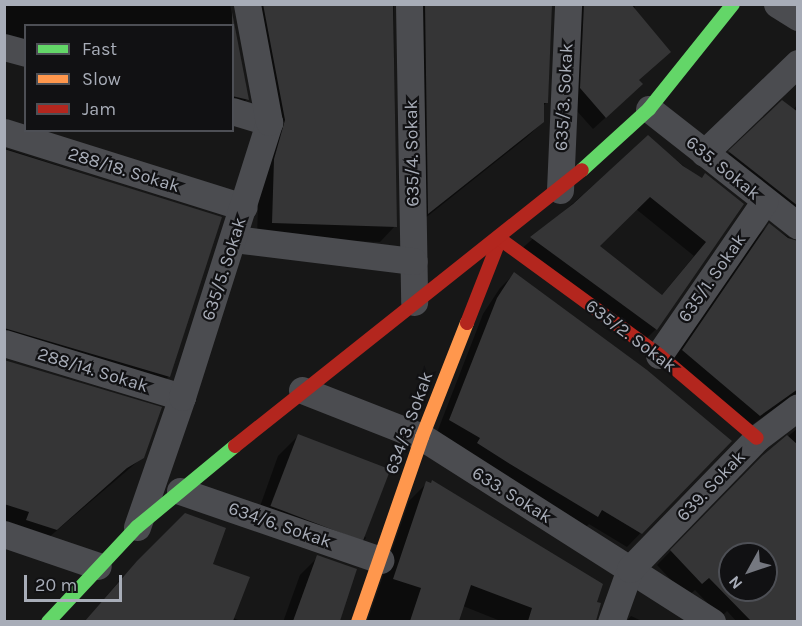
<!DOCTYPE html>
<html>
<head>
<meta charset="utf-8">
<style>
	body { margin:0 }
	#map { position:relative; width:802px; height:626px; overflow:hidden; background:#171717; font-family:Karla,sans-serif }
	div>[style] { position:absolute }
	.shadow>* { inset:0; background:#0007 }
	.building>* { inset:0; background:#353536; transform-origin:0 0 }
	.street>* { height:27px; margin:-13.5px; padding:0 13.5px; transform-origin:13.5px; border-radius:13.5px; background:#4b4c50 }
	.fast>* { height:14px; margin:-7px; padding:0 7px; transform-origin:7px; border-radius:7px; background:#63d668 }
	.slow>* { height:14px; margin:-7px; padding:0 7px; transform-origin:7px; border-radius:7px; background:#ff974d }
	.jam>* { height:14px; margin:-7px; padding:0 7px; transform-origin:7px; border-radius:7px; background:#b3261e }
	span { translate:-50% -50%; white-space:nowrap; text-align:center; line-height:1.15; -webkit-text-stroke:4.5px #111113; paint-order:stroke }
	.street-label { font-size:18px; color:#a8adb8 }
	.frame { position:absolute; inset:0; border:6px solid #a8adb8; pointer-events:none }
	.legend { position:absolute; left:24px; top:24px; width:210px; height:108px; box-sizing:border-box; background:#111113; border:2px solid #4d4f55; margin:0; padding:8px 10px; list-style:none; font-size:18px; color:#a8adb8 }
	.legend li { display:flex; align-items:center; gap:12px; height:30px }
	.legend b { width:30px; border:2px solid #4d4f55 }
	.north { position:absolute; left:718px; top:542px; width:60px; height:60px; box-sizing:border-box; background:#111113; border:2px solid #4d4f55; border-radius:50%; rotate:230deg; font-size:16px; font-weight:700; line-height:24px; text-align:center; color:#a8adb8 }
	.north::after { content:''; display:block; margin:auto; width:21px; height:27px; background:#757880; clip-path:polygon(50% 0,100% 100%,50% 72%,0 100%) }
	.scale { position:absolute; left:24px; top:575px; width:98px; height:27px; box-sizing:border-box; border:3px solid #a8adb8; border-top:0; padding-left:8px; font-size:18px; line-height:21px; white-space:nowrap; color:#a8adb8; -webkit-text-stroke:4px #111113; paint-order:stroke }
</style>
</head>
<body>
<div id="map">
	<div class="shadow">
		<div style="clip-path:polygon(4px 4px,230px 4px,247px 99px,232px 114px,232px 26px,26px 26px,26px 47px,4px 40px)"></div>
		<div style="clip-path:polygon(238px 4px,394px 4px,395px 226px,380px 242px,257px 238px,259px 175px,270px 135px)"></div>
		<div style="clip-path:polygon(397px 4px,551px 4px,546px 103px,543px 106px,543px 122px,527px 137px,414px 227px)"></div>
		<div style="clip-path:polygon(563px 4px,635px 4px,628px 97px,593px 129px,568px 101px)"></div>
		<div style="clip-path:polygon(782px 102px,793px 110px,798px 104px,798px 232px,716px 166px)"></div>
		<div style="clip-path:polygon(evenodd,648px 137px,701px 180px,742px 204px,656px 329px,643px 342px,519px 251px,648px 137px,636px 209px,694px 256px,661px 296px,598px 247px,636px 209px)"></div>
		<div style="clip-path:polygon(4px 148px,221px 218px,169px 376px,154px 391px,4px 346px)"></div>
		<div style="clip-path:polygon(769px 225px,798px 243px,798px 412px,781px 404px,746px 429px,669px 364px,755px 238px)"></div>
		<div style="clip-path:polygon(514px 274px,730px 441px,627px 547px,589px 524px,583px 530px,436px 435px,483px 314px,500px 288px)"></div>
		<div style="clip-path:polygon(4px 361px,143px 457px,41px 544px,4px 524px)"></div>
		<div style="clip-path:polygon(evenodd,798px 428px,798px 590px,786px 622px,737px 622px,727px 611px,721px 617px,695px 590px,687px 597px,657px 565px,763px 457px,798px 428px,730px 554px,766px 554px,766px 590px,730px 590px,730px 554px)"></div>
		<div style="clip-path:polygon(298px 436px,366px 538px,346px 558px,253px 526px,278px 456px)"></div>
		<div style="clip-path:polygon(427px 483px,599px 604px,595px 622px,503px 622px,463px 606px,458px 622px,367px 622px,409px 501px)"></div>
		<div style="clip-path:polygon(186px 515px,211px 565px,233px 618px,244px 622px,85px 622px,119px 581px)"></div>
		<div style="clip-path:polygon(318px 557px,355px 570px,339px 622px,283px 622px,300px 575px)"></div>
		<div style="clip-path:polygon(631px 616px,644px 622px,626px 622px)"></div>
	</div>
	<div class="building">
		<div style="clip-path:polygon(263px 4px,393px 4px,397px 227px,272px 223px,274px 159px,285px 120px)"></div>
		<div style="clip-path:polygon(425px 4px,552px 4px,548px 103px,544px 103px,544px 122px,428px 214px)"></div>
		<div style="clip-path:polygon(584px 4px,631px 4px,671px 52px,639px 80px,643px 84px,606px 118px,580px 88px)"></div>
		<div style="clip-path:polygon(232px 12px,249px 100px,232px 96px)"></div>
		<div style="clip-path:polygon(782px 100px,798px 112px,798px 206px,728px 151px)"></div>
		<div style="clip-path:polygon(evenodd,648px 135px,683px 166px,702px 178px,705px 173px,744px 204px,657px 330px,530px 237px,573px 204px,648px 135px,650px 197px,706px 242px,662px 295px,600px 246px,650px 197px)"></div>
		<div style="clip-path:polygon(4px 149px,222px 217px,170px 377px,4px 328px)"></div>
		<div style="clip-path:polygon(769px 223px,788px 238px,798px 241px,798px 389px,760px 416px,682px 350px)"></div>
		<div style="clip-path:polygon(514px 272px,647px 370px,732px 441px,642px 534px,602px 510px,598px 517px,510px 464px,477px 443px,480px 438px,449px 420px,497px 298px)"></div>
		<div style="clip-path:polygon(4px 360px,162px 407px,144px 458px,127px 468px,57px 530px,26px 520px,29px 512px,4px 504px)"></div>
		<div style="left:298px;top:434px;width:99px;height:77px;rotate:21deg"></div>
		<div style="clip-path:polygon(evenodd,787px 435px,798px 445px,798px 621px,751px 621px,709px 578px,702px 584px,670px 550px,762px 456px,787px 435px,730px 554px,766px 554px,766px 590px,730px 590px,730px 554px)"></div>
		<div style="clip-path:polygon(432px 480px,603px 584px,597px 602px,601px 603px,596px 621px,528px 621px,532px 608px,471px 585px,459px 621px,410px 621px,421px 588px,393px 579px,426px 481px,431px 483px)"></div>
		<div style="clip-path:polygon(185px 513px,226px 528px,213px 564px,250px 577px,233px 621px,85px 621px,137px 561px)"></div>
		<div style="clip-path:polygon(317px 555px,357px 569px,340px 621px,293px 621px)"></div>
	</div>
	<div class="street">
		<div style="left:409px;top:4px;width:298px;rotate:89deg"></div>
		<div style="left:777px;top:4px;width:25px;rotate:32deg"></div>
		<div style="left:4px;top:47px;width:23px;rotate:15deg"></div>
		<div style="left:649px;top:109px;width:189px;rotate:38.1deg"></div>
		<div style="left:232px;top:111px;width:39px;rotate:17deg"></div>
		<div style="left:4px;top:132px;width:251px;rotate:17.4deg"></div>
		<div style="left:704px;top:153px;width:130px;rotate:-43.8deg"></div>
		<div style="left:560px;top:190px;width:186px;rotate:-87.5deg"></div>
		<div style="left:234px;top:239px;width:181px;rotate:7deg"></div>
		<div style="left:4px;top:343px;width:186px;rotate:16.9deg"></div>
		<div style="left:659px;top:355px;width:186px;rotate:-55.5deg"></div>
		<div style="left:302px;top:390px;width:129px;rotate:21.4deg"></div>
		<div style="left:422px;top:437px;width:344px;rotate:32.5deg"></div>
		<div style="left:180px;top:491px;width:212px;rotate:19deg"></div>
		<div style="left:137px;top:527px;width:138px;rotate:-70.9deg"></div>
		<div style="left:182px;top:397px;width:288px;rotate:-72.4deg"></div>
		<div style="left:269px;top:122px;width:120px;rotate:-100.6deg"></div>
		<div style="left:4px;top:534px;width:99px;rotate:18.8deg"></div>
		<div style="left:611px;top:622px;width:56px;rotate:-70.3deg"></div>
		<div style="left:630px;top:569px;width:182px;rotate:-45.9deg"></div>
		<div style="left:757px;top:438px;width:51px;rotate:-37.1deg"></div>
	</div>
	<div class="fast">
		<div style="left:582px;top:170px;width:91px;rotate:-42.3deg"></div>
		<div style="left:649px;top:109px;width:134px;rotate:-51.3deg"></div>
		<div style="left:48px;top:622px;width:130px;rotate:-46.9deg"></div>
		<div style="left:137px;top:527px;width:127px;rotate:-39.6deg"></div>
	</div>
	<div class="slow">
		<div style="left:358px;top:622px;width:196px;rotate:-70.9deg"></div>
		<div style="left:422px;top:437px;width:123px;rotate:-68.5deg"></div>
	</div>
	<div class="jam">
		<div style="left:467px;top:323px;width:90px;rotate:-68.6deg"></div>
		<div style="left:500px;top:239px;width:197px;rotate:36.1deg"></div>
		<div style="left:659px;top:355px;width:128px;rotate:40.3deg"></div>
		<div style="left:235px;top:446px;width:443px;rotate:-38.5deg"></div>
	</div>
	<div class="street-label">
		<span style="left:564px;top:97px;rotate:-87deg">635/3. Sokak</span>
		<span style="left:412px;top:153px;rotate:-91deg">635/4. Sokak</span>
		<span style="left:723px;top:168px;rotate:39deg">635. Sokak</span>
		<span style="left:124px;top:170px;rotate:17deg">288/18. Sokak</span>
		<span style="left:224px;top:269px;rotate:-72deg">635/5. Sokak</span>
		<span style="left:712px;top:278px;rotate:-55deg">635/1. Sokak</span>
		<span style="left:631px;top:336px;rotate:37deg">635/2. Sokak</span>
		<span style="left:93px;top:370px;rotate:17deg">288/14. Sokak</span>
		<span style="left:409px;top:423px;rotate:-70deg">634/3. Sokak</span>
		<span style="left:711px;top:486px;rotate:-46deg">639. Sokak</span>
		<span style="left:512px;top:495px;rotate:32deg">633. Sokak</span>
		<span style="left:280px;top:525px;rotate:19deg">634/6. Sokak</span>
	</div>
	<div class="frame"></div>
	<ul class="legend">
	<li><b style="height:8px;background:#63d668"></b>Fast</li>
	<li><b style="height:8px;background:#ff974d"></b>Slow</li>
	<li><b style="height:8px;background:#b3261e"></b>Jam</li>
	</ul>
	<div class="north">N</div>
	<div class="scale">20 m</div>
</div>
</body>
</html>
